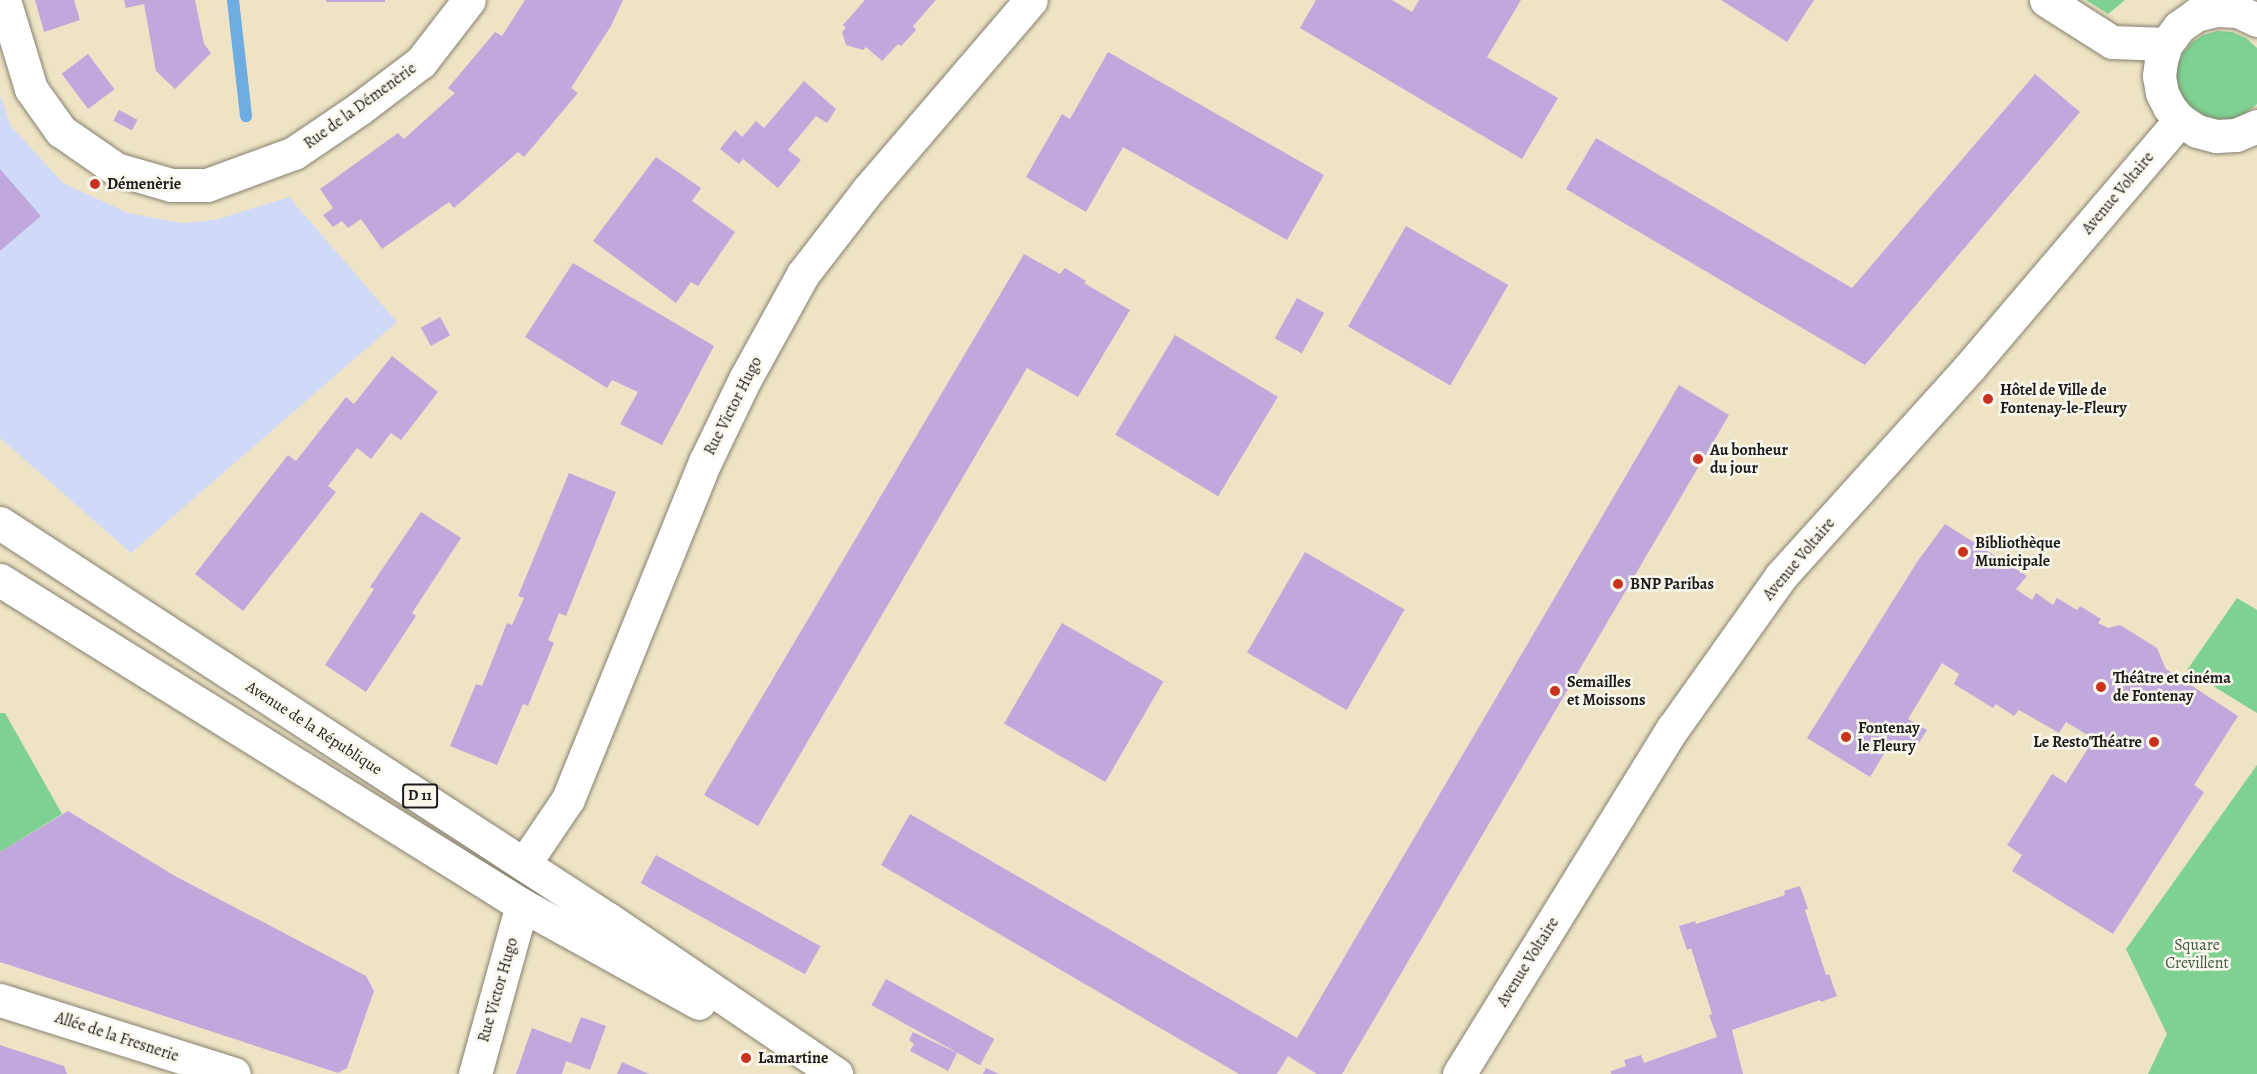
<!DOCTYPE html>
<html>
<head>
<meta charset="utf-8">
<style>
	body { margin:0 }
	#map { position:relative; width:2257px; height:1074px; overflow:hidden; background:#eee4c5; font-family:Alegreya,serif }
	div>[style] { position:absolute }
	.built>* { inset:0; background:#d1d9f9 }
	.green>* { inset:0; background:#7ed192 }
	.stream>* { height:12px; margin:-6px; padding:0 6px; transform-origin:6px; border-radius:6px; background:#6eabe0 }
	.building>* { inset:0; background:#c0a8dd; transform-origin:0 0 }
	.roads { filter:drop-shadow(0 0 2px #858070) drop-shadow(0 0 2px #858070) }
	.street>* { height:33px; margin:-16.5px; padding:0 16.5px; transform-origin:16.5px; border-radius:16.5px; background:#fff }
	.secondary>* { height:33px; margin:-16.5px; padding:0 16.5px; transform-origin:16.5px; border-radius:16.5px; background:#fff }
	.primary>* { height:33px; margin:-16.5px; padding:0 16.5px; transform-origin:16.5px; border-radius:16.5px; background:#fff }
	.dots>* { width:16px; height:16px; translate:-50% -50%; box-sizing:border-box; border:3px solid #fbf7ec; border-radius:50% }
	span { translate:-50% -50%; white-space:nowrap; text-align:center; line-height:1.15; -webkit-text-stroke:5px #fbf7ec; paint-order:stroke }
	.shield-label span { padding:2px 4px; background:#fbf7ec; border:2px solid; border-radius:4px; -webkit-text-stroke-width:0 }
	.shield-label { font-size:15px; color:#1c1c1c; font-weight:700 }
	.street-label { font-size:16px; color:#1c1c1c }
	.poi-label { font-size:16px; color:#1c1c1c; font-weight:700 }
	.left { translate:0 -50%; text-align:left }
	.right { translate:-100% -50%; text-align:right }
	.park-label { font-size:16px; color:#3e5b45 }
</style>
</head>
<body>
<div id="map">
	<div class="built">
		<div style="clip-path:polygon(0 94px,11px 126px,63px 183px,128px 213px,182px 223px,215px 220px,289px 197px,397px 322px,131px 553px,0 438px)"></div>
	</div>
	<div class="green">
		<div style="clip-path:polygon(2086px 0,2125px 0,2108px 14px)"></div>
		<div style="clip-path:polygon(2217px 31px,2232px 32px,2246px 38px,2257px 48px,2257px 104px,2245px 114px,2230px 120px,2216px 121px,2202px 116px,2190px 108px,2181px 96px,2177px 82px,2177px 68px,2182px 54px,2191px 43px,2203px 35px)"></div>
		<div style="clip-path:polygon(2237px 598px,2257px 610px,2257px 713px,2187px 670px)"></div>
		<div style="clip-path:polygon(0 713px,5px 713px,62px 814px,0 852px)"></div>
		<div style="clip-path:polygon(2257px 765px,2257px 1074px,2148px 1074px,2167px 1034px,2126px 949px)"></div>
	</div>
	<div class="stream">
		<div style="left:233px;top:0;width:117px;rotate:83.6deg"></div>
	</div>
	<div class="building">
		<div style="clip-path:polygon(35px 0,74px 0,80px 20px,44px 32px)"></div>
		<div style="clip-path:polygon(124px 0,195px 0,204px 44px,211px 53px,175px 89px,156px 71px,144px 4px,126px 8px)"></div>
		<div style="left:326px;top:0;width:59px;height:2px"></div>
		<div style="clip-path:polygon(525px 0,623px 0,611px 26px,571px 88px,578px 93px,524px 157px,518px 152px,454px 208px,449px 202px,382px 249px,361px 219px,348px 228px,342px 221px,333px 227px,323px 215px,333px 208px,320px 189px,398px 133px,404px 139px,455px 93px,448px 88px,495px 32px,502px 36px)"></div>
		<div style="clip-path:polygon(865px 0,936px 0,913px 26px,916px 30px,901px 46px,898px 44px,882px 61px,866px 47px,863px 50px,846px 45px,842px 32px,846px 28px,843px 25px)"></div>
		<div style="clip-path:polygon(1316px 0,1392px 0,1412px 12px,1419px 0,1521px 0,1487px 57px,1558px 98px,1522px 159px,1300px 28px)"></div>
		<div style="clip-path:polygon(1721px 0,1814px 0,1787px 42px)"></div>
		<div style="clip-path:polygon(1108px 52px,1324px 175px,1287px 240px,1123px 147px,1086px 212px,1026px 177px,1062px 114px,1070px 119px)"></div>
		<div style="left:88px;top:54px;width:44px;height:33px;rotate:53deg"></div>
		<div style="clip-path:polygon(2035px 74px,2080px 112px,1865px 365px,1566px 189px,1596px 138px,1852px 288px)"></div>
		<div style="clip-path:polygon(804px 81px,836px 109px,827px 123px,816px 116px,788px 150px,801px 160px,778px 188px,743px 159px,739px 164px,720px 149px,735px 130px,742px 137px,756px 121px,764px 128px)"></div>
		<div style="left:119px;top:110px;width:21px;height:12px;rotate:28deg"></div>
		<div style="clip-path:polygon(656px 157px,701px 188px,692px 201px,735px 232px,698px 286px,691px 282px,676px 303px,593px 241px)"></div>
		<div style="clip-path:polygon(0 169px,41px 216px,0 251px)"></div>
		<div style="left:1406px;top:226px;width:118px;height:116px;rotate:30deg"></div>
		<div style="clip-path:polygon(1024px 254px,1060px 274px,1065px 268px,1086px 281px,1084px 283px,1130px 310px,1078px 397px,1027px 368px,758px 826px,704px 795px)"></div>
		<div style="clip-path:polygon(573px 263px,714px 346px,662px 445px,620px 424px,638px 392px,612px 380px,607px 388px,525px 337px)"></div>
		<div style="left:1297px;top:298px;width:31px;height:46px;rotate:29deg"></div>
		<div style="left:440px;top:317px;width:21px;height:22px;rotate:61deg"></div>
		<div style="left:1175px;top:335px;width:120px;height:116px;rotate:31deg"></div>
		<div style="clip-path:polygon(392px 356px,438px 392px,401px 440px,391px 433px,371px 459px,357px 448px,328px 486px,336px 492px,243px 611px,195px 574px,288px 455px,296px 461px,346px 397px,354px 404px)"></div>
		<div style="clip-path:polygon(1679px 385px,1729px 415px,1342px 1074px,1317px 1074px,1288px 1056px,1277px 1074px,1239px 1074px,881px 865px,910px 814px,1297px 1038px)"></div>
		<div style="clip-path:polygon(569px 473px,616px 492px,566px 616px,559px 613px,548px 640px,554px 643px,528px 706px,523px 704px,497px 765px,450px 746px,476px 684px,482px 686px,507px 623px,512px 625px,524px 598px,518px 596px)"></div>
		<div style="clip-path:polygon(421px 512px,461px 538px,412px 613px,416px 616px,366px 692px,325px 665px,374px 589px,370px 587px)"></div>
		<div style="clip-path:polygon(1945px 524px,2027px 576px,2016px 589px,2032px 600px,2036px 593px,2053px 605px,2057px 598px,2077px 610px,2080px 606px,2101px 619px,2098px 623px,2108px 628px,2120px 625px,2157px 648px,2166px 669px,2238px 716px,2194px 785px,2204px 792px,2113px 934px,2012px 871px,2022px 855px,2007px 845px,2052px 774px,2066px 783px,2094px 739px,2066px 722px,2059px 733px,2019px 710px,2014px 716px,1996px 704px,1993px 708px,1954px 684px,1959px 674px,1942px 663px,1908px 719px,1927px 730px,1914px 751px,1893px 739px,1870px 777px,1807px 738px,1917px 562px)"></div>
		<div style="left:1305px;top:552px;width:115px;height:116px;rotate:30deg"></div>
		<div style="left:1062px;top:623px;width:117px;height:116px;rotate:30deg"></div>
		<div style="clip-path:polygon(68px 811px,175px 876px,366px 976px,374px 991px,347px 1068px,338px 1073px,0 962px,0 852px)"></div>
		<div style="left:656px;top:855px;width:188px;height:32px;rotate:29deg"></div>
		<div style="clip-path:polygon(1800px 886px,1808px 909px,1805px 910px,1826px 975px,1829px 974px,1837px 996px,1821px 1002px,1820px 1000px,1732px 1030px,1743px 1074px,1611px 1074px,1611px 1071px,1626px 1066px,1624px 1060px,1641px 1055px,1644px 1063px,1717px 1037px,1709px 1015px,1712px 1014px,1691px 948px,1687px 950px,1679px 926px,1695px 921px,1696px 924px,1785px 895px,1784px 891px)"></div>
		<div style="left:886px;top:979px;width:124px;height:30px;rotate:29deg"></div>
		<div style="clip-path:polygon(581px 1017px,606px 1026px,590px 1070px,566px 1061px,562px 1074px,516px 1074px,532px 1028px,571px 1043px)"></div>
		<div style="clip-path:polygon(913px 1032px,957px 1053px,948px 1071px,910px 1051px,914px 1044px,909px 1040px)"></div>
		<div style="clip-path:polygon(0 1045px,64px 1066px,67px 1074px,0 1074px)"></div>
		<div style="clip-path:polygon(622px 1062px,649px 1074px,617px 1074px)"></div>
		<div style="clip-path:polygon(986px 1068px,999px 1074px,983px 1074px)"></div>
	</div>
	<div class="roads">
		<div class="street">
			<div style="left:4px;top:0;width:93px;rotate:73.1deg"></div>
			<div style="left:31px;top:89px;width:52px;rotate:54.5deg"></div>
			<div style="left:61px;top:131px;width:67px;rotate:34.6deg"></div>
			<div style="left:116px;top:169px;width:57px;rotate:16.2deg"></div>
			<div style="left:171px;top:185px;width:36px"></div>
			<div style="left:207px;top:185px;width:93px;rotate:-20.2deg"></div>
			<div style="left:294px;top:153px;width:78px;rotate:-34.1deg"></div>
			<div style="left:359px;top:109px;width:78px;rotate:-37.2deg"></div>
			<div style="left:421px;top:62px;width:78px;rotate:-52.3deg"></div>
			<div style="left:0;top:1000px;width:245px;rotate:17.5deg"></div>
			<div style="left:475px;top:1074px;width:175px;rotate:-74.5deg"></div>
		</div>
		<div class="secondary">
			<div style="left:2046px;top:0;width:78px;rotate:32.5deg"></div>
			<div style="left:2112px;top:42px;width:54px;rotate:2.1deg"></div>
			<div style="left:2257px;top:20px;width:21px;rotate:-155deg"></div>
			<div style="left:2238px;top:11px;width:21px;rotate:-177deg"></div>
			<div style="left:2217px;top:10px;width:22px;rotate:167deg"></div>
			<div style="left:2196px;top:15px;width:21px;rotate:145deg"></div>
			<div style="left:2179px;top:27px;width:21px;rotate:127deg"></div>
			<div style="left:2166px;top:44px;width:17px;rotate:107deg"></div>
			<div style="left:2161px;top:60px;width:16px;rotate:97deg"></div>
			<div style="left:2159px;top:76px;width:17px;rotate:80deg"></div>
			<div style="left:2162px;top:93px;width:16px;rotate:63deg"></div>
			<div style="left:2169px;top:107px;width:17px;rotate:50deg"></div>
			<div style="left:2180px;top:120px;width:20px;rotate:33deg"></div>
			<div style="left:2197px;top:131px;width:20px;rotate:15deg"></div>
			<div style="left:2216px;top:136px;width:20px;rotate:-3deg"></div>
			<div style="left:2236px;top:135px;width:23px;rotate:-23deg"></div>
			<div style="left:524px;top:864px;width:78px;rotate:-55.9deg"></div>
			<div style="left:568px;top:799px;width:364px;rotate:-67.9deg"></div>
			<div style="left:705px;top:462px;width:92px;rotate:-64.3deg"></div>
			<div style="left:745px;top:379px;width:120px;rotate:-61.1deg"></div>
			<div style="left:803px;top:274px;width:106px;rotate:-52.3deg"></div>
			<div style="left:868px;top:190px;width:250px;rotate:-49.4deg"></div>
			<div style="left:1459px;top:1074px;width:407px;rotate:-58.3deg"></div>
			<div style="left:1673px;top:728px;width:186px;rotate:-54.6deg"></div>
			<div style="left:1781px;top:576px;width:280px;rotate:-47.9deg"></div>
			<div style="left:1969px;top:368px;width:326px;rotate:-49.6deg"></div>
		</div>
		<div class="primary">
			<div style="left:0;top:523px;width:726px;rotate:33.08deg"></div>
			<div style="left:608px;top:919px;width:276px;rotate:34.2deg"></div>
			<div style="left:0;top:580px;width:615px;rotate:31.91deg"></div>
			<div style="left:522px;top:905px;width:202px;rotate:29deg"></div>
		</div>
	</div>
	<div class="dots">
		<div style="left:95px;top:184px;background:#c8321e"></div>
		<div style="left:1988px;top:399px;background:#c8321e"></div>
		<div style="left:1698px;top:459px;background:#c8321e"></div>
		<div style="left:1963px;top:552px;background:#c8321e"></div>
		<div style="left:1618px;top:584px;background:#c8321e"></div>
		<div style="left:2101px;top:687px;background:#c8321e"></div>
		<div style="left:1555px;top:691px;background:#c8321e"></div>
		<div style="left:1846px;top:737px;background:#c8321e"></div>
		<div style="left:2154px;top:742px;background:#c8321e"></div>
		<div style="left:746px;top:1058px;background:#c8321e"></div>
	</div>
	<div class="shield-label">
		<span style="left:420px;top:796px">D 11</span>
	</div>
	<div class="street-label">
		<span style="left:360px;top:106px;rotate:-36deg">Rue de la Démenèrie</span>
		<span style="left:2118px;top:193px;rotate:-50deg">Avenue Voltaire</span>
		<span style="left:733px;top:406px;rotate:-63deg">Rue Victor Hugo</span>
		<span style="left:1799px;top:559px;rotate:-50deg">Avenue Voltaire</span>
		<span style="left:314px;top:728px;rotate:33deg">Avenue de la République</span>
		<span style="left:1528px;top:962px;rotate:-58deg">Avenue Voltaire</span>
		<span style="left:498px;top:990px;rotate:-74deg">Rue Victor Hugo</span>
		<span style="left:117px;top:1037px;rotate:18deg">Allée de la Fresnerie</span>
	</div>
	<div class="poi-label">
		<span class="left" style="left:107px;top:184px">Démenèrie</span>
		<span class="left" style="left:2000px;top:399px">Hôtel de Ville de<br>Fontenay-le-Fleury</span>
		<span class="left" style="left:1710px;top:459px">Au bonheur<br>du jour</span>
		<span class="left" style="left:1975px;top:552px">Bibliothèque<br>Municipale</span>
		<span class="left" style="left:1630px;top:584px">BNP Paribas</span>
		<span class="left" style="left:2113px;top:687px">Théâtre et cinéma<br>de Fontenay</span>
		<span class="left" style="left:1567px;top:691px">Semailles<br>et Moissons</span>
		<span class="left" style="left:1858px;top:737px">Fontenay<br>le Fleury</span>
		<span class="right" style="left:2142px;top:742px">Le Resto'Théatre</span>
		<span class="left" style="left:758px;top:1058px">Lamartine</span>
	</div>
	<div class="park-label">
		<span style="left:2197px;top:954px">Square<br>Crevillent</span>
	</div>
</div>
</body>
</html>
